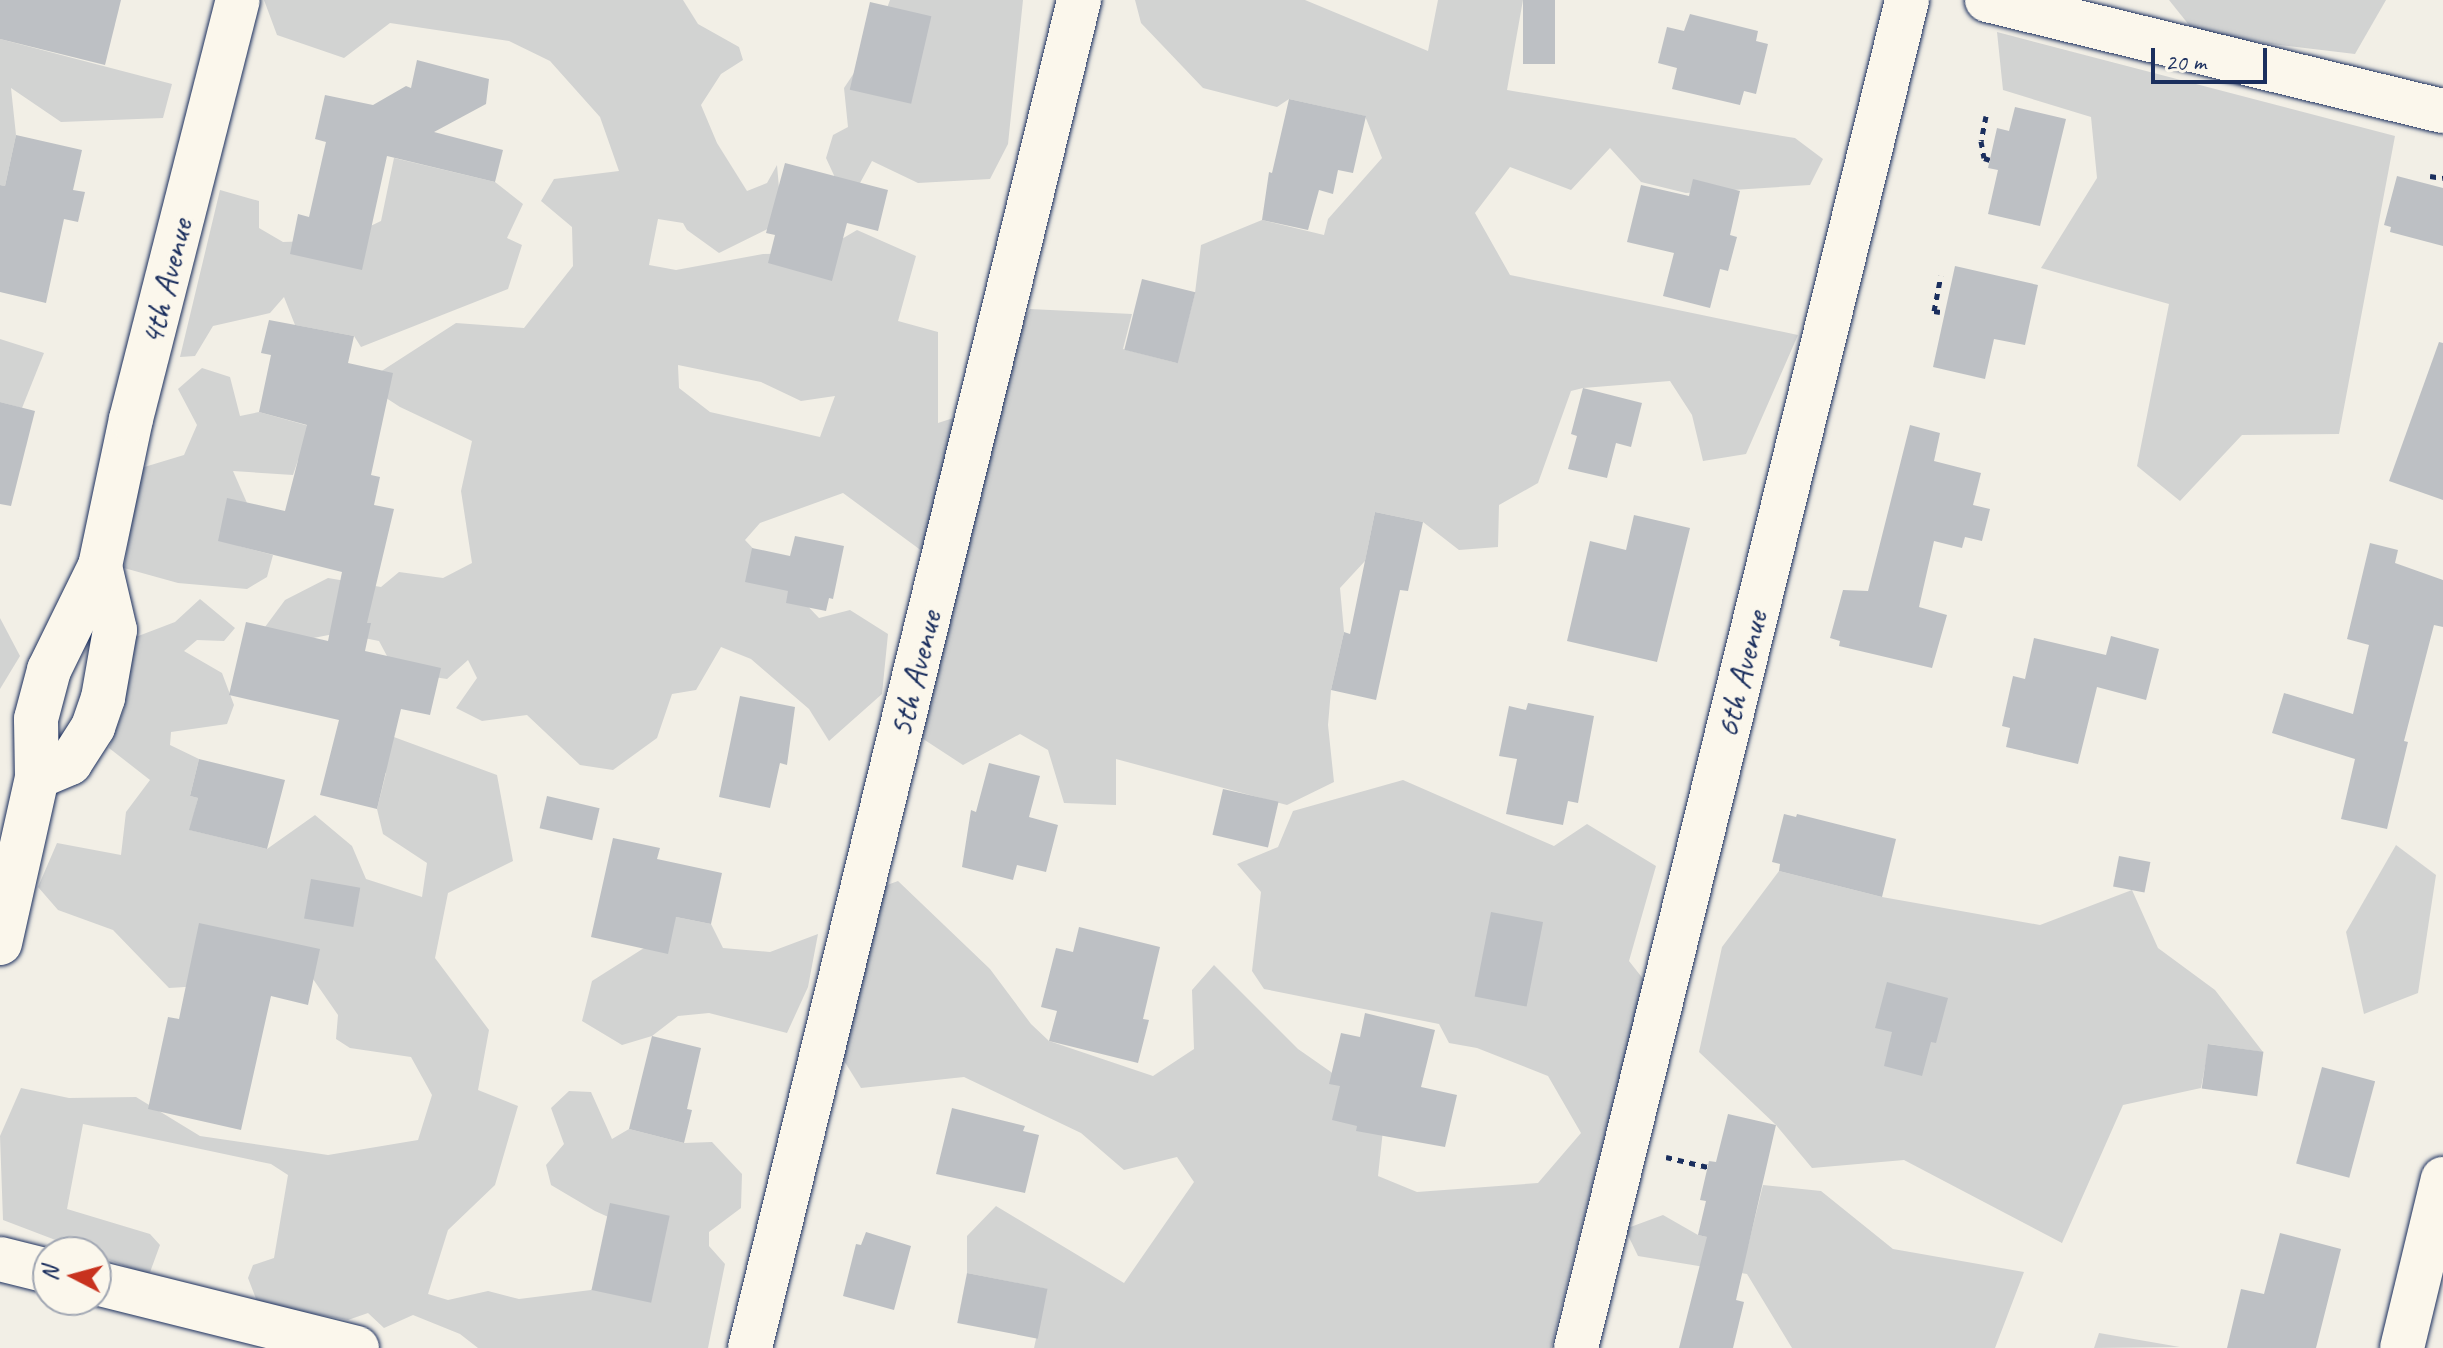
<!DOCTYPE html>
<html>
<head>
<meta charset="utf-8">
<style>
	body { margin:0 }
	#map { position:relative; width:2443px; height:1348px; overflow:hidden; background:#f2efe6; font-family:Caveat,sans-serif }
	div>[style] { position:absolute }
	.green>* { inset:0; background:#d2d3d2 }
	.building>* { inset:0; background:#bdc0c4; transform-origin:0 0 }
	.path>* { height:5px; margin-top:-2.5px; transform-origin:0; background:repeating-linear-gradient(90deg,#1b2f5e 0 6px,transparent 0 12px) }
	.roads { filter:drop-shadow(0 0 2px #1b2f5e) drop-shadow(0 0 2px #1b2f5e) }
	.street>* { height:44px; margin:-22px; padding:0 22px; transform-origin:22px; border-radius:22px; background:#fbf7ec }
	span { translate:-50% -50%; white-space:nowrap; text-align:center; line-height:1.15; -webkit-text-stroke:7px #fbf7ec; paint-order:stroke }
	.street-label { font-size:34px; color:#1b2f5e }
	.north { position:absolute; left:32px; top:1236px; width:80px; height:80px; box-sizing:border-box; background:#fbf7ec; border:2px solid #a1a7b3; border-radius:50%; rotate:276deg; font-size:22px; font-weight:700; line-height:32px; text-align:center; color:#1b2f5e }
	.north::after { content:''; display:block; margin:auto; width:28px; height:36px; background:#c8321e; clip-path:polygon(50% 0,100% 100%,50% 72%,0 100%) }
	.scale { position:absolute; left:2151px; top:48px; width:116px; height:36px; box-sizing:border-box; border:4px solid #1b2f5e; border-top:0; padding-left:10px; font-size:24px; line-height:28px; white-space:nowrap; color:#1b2f5e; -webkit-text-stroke:6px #fbf7ec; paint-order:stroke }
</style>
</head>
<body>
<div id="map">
	<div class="green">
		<div style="clip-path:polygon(evenodd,264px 0,683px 0,698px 24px,739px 47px,743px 60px,721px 74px,701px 105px,717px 143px,747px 191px,767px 183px,777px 165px,782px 222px,719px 253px,687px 230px,683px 223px,658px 219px,649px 265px,676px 270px,763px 254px,818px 253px,857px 230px,916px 256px,898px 321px,938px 332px,938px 423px,993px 405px,1005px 358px,1030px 309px,1132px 314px,1123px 349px,1177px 363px,1195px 293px,1201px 245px,1262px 220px,1324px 235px,1328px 219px,1382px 158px,1365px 116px,1289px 99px,1277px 107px,1203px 88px,1141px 23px,1135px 0,1305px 0,1428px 51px,1438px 0,1523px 0,1507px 90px,1795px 138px,1823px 159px,1810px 185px,1686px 193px,1641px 182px,1610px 148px,1571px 190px,1510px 167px,1475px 213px,1510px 275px,1798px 335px,1746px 454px,1703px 461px,1692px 415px,1670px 381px,1583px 388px,1571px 391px,1538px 483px,1499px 505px,1498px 547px,1459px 550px,1423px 522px,1375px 512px,1365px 561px,1340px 588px,1344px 632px,1331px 690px,1328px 725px,1334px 782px,1287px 805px,1116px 759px,1116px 805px,1064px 803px,1048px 750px,1020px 734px,963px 765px,914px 733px,926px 554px,843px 493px,760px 523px,745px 540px,819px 618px,850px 610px,888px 634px,882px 694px,829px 741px,809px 709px,751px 659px,721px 647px,696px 690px,672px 694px,657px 738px,613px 770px,580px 765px,527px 715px,482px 721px,456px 708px,477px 678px,468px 660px,447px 679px,395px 671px,379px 641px,339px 633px,277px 645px,265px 627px,285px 600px,328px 578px,381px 587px,399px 572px,443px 578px,472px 563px,461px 491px,472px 441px,400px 407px,363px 383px,456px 323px,524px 328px,573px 266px,572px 227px,541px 201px,554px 179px,619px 171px,600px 117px,550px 61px,509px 41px,390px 23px,344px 58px,277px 35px,264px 0,678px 365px,761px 382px,801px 401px,835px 396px,820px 437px,710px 412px,679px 388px,678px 365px)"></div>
		<div style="clip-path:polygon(890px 0,1023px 0,1008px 144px,990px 179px,918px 183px,872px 161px,860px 183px,838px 184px,826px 158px,833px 135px,848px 127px,844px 88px,874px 43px)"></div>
		<div style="clip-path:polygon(2169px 0,2386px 0,2355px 54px,2197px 35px)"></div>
		<div style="clip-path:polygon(1997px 32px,2395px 136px,2339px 434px,2242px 435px,2180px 501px,2137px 466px,2169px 304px,2041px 268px,2097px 178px,2091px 117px,2003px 90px)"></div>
		<div style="clip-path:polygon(0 39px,172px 84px,163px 118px,61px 122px,11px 88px,16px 135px,5px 186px,0 185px)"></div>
		<div style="clip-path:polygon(394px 158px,495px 182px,523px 204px,507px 238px,522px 245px,508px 289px,361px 347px,354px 336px,295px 325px,284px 297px,270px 313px,213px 326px,195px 356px,180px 357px,220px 190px,259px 201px,259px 228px,283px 242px,341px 240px,381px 221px)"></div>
		<div style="clip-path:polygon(0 339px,44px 353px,22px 408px,0 402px)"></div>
		<div style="clip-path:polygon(202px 368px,230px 377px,240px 416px,259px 412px,316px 428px,327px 466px,298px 460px,293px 475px,233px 471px,247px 503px,239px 546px,273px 555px,267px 577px,247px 589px,178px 583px,124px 568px,141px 468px,184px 455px,197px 425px,178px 389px)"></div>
		<div style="clip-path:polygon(200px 599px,235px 628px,224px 641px,197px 640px,184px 651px,222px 673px,234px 705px,227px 724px,171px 732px,170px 745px,199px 759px,190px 796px,198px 798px,190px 830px,267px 849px,315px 815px,352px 846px,366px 879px,422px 897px,427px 863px,383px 834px,377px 809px,386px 773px,349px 759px,364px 726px,497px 775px,513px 861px,448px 893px,435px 958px,489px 1030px,478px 1090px,518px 1106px,495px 1185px,448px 1230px,428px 1294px,448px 1300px,488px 1291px,519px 1299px,591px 1290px,660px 1257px,633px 1228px,595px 1211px,551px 1185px,546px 1165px,564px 1144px,551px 1108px,569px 1091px,591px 1092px,612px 1139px,629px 1129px,684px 1143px,712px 1142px,742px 1174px,741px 1208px,709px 1232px,709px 1246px,725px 1264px,708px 1348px,478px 1348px,460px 1334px,413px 1315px,384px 1328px,368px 1313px,348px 1320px,258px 1304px,248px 1278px,253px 1265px,274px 1258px,288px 1175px,271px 1164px,83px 1124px,67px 1209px,150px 1234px,160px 1245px,149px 1275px,96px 1255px,96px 1252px,87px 1252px,3px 1220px,0 1136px,21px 1088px,69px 1098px,136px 1097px,200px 1136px,328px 1155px,418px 1140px,432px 1095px,411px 1057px,350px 1048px,336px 1039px,338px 1015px,313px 979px,169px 988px,113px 930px,58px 910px,38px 887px,57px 843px,121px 855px,126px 812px,150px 780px,109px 748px,124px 709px,133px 638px,175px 622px)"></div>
		<div style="clip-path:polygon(0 618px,20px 656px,0 689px)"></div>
		<div style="clip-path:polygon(1403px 780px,1554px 846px,1587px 824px,1656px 866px,1629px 961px,1644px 980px,1551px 1348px,1034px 1348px,1047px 1289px,967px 1273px,967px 1236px,996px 1206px,1124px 1283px,1194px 1182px,1177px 1157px,1124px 1170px,1081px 1133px,964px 1077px,861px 1088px,836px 1048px,879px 888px,898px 881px,990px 969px,1031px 1024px,1049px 1041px,1153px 1076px,1194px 1049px,1192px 990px,1214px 965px,1298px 1049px,1331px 1072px,1383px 1130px,1378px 1176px,1417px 1192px,1538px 1183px,1581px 1133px,1548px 1076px,1477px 1048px,1449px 1043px,1439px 1024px,1264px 989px,1252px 971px,1261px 892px,1237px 864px,1278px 847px,1293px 811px)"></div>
		<div style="clip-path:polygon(2396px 845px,2436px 875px,2418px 993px,2364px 1014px,2346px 932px)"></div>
		<div style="clip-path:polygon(1779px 871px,1882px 897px,2040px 925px,2132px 890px,2158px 948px,2215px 990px,2263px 1052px,2209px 1044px,2201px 1088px,2123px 1105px,2062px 1243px,1904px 1160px,1812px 1168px,1776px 1125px,1699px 1052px,1722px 947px)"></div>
		<div style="clip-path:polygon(676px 917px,711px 924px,723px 948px,770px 952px,818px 934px,808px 987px,787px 1033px,709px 1013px,678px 1016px,652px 1036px,622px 1045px,582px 1021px,592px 981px,644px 948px)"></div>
		<div style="clip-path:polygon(1763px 1185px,1821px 1191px,1893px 1249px,2024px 1272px,1995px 1348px,1792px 1348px,1747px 1274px,1638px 1256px,1625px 1229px,1663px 1215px,1698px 1235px,1748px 1246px)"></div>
		<div style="clip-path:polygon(2099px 1333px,2180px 1347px,2094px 1348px)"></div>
	</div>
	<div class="building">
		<div style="clip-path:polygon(0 0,121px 0,105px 65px,0 39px)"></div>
		<div style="left:1523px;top:0;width:32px;height:64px"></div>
		<div style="left:870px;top:2px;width:63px;height:90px;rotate:13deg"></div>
		<div style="clip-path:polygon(1690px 14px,1758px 31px,1756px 41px,1768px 44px,1756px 94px,1744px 91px,1740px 105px,1672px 89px,1677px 68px,1658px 63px,1667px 27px,1684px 31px)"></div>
		<div style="clip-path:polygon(417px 60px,489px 79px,486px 104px,434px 132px,503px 150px,495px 182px,387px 156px,362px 270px,290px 254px,298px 214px,309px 217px,326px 142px,315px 139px,325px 95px,373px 105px,406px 86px,411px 88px)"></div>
		<div style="clip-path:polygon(1289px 99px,1366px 116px,1353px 173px,1338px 170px,1333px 194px,1319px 190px,1308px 230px,1262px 220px,1269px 172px,1272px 173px)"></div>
		<div style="clip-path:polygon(2015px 107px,2066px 119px,2040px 226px,1988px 214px,1998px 170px,1988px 168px,1997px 128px,2009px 131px)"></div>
		<div style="clip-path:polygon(16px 135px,82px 150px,73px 190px,85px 192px,78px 222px,64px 219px,46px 303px,0 292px,0 185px,5px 186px)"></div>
		<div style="clip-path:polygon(785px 163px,888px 190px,878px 231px,847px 223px,832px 281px,768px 263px,775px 235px,766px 233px)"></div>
		<div style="clip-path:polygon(2397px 176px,2443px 188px,2443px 246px,2390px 232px,2391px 227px,2384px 225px)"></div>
		<div style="clip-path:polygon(1693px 179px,1740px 191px,1730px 235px,1737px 237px,1728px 271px,1720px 269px,1710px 308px,1663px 296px,1674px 253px,1627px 242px,1641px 185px,1689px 196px)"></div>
		<div style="clip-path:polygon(1955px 266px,2038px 285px,2025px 345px,1994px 339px,1985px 379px,1933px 367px)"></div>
		<div style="left:1142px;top:279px;width:55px;height:73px;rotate:14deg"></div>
		<div style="clip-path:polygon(269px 320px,354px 336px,348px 363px,393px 373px,371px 475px,380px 477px,374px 505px,394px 509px,367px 623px,371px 623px,365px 651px,441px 668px,430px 715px,401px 709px,377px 809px,320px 795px,339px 720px,229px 695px,246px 622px,328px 641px,342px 572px,218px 541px,227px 498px,285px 511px,307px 425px,259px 412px,271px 355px,261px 353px)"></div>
		<div style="clip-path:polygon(2439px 342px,2443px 343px,2443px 500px,2389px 481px)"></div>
		<div style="clip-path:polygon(1583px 388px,1642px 403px,1631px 447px,1616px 443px,1607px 478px,1568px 469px,1577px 436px,1571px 434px)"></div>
		<div style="clip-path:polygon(0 402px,35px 411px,11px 506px,0 504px)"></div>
		<div style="clip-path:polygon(1910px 425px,1940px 433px,1934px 461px,1981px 473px,1973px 505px,1990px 509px,1982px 541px,1965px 537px,1962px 548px,1934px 541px,1919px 607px,1947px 615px,1932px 668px,1839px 646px,1840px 641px,1830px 638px,1843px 590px,1868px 591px)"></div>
		<div style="clip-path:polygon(1375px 512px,1423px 522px,1408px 591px,1400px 590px,1376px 700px,1331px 690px,1344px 632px,1350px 634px)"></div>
		<div style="clip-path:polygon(1634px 515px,1690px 528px,1657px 662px,1567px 641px,1590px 541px,1626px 550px)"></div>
		<div style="clip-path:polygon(795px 536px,844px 546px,833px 599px,829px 598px,826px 611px,786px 603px,788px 591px,745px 582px,752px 548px,790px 556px)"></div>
		<div style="clip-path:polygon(2370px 543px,2398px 550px,2395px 563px,2443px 580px,2443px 627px,2434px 625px,2404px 741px,2408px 742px,2387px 829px,2341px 819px,2355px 759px,2272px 733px,2284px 693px,2353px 714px,2369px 645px,2347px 639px)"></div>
		<div style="clip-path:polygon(2111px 636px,2159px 649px,2146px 700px,2097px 687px,2078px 764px,2006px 747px,2010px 728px,2002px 726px,2013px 676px,2025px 679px,2034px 638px,2106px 655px)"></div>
		<div style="clip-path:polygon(740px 696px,795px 707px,787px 765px,780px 763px,770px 808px,719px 797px)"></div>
		<div style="clip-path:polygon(1528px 703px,1594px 716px,1578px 803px,1568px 801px,1563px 825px,1506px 814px,1517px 759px,1499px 756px,1509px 706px,1526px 710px)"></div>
		<div style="clip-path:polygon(199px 759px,285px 780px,267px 849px,189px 830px,198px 798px,190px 796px)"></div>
		<div style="clip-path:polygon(989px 763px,1040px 776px,1029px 817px,1058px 825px,1046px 872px,1017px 865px,1013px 880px,962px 867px,971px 810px,976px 812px)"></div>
		<div style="left:1223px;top:789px;width:57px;height:47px;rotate:13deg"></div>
		<div style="left:547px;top:796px;width:54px;height:33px;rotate:13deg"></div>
		<div style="clip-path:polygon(1784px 814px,1796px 817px,1797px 814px,1896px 839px,1882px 897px,1779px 871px,1780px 864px,1772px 862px)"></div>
		<div style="clip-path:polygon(613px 838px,660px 848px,657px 859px,722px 873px,711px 924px,676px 917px,668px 954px,591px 937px)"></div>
		<div style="left:2119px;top:856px;width:32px;height:31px;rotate:11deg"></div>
		<div style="left:311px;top:879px;width:50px;height:40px;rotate:10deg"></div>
		<div style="left:1491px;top:912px;width:53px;height:86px;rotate:11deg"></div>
		<div style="clip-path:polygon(199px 923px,320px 949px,308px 1005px,271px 996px,241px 1130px,148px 1109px,168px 1017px,179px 1019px)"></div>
		<div style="clip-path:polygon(1079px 927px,1160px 947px,1143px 1019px,1149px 1020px,1138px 1063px,1049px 1041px,1057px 1011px,1041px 1007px,1056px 948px,1073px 952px)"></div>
		<div style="clip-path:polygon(1887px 982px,1948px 998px,1936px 1043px,1931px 1042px,1922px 1076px,1884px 1066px,1892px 1032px,1875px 1028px)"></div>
		<div style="clip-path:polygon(1365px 1013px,1435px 1030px,1421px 1087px,1457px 1095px,1445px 1147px,1356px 1131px,1357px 1126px,1332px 1120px,1340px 1086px,1329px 1084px,1341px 1033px,1360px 1037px)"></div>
		<div style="clip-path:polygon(652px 1036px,701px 1048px,687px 1109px,692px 1110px,684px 1143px,629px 1129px)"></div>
		<div style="left:2208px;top:1044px;width:56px;height:45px;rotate:8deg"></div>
		<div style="left:2322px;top:1067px;width:55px;height:100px;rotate:15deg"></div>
		<div style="clip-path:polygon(952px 1108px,1025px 1126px,1023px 1131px,1039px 1135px,1025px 1193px,936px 1174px)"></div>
		<div style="clip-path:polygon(1728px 1114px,1776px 1125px,1736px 1300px,1744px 1302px,1733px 1348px,1679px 1348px,1707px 1237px,1698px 1235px,1706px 1201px,1700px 1200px,1709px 1161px,1716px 1162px)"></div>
		<div style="left:610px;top:1203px;width:61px;height:89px;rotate:12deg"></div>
		<div style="clip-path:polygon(866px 1232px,911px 1246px,894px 1310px,843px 1296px,856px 1244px,861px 1245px)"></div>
		<div style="clip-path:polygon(2280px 1233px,2341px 1249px,2316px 1348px,2227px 1348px,2241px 1289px,2264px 1294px)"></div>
		<div style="left:967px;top:1273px;width:82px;height:51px;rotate:11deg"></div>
	</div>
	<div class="path">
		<div style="left:1986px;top:116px;width:25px;rotate:101deg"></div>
		<div style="left:1981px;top:141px;width:17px;rotate:80deg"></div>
		<div style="left:1984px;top:158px;width:6px;rotate:18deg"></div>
		<div style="left:2430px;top:176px;width:13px;rotate:9deg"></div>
		<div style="left:1940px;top:312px;width:6px;rotate:-171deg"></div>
		<div style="left:1934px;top:311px;width:36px;rotate:-79deg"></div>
		<div style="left:1666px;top:1157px;width:43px;rotate:13.4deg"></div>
	</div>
	<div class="roads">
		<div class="street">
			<div style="left:1987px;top:0;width:469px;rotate:13.7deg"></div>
			<div style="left:37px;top:777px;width:36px;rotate:-23deg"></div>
			<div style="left:70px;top:763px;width:43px;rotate:-57.4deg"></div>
			<div style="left:93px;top:727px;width:31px;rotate:-71deg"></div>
			<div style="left:103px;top:698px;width:69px;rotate:-80deg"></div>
			<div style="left:115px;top:630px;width:66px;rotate:-103.2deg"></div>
			<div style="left:0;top:943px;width:170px;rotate:-77.4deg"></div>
			<div style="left:37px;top:777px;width:58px;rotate:-91deg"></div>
			<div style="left:36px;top:719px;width:51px;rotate:-75.1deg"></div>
			<div style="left:49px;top:670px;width:116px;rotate:-63.9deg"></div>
			<div style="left:100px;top:566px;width:150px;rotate:-78.1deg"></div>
			<div style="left:131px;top:419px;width:432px;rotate:-75.7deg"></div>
			<div style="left:0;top:1259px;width:49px;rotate:14deg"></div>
			<div style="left:96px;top:1283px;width:269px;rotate:14deg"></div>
			<div style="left:750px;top:1348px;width:1388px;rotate:-76.28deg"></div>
			<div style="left:1576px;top:1348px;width:1388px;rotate:-76.2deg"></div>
			<div style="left:2402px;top:1348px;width:174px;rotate:-76.4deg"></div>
		</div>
	</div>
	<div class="street-label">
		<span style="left:166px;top:282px;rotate:-76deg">4th Avenue</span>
		<span style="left:915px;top:674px;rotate:-76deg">5th Avenue</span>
		<span style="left:1741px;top:674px;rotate:-76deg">6th Avenue</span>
	</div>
	<div class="north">N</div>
	<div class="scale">20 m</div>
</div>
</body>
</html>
